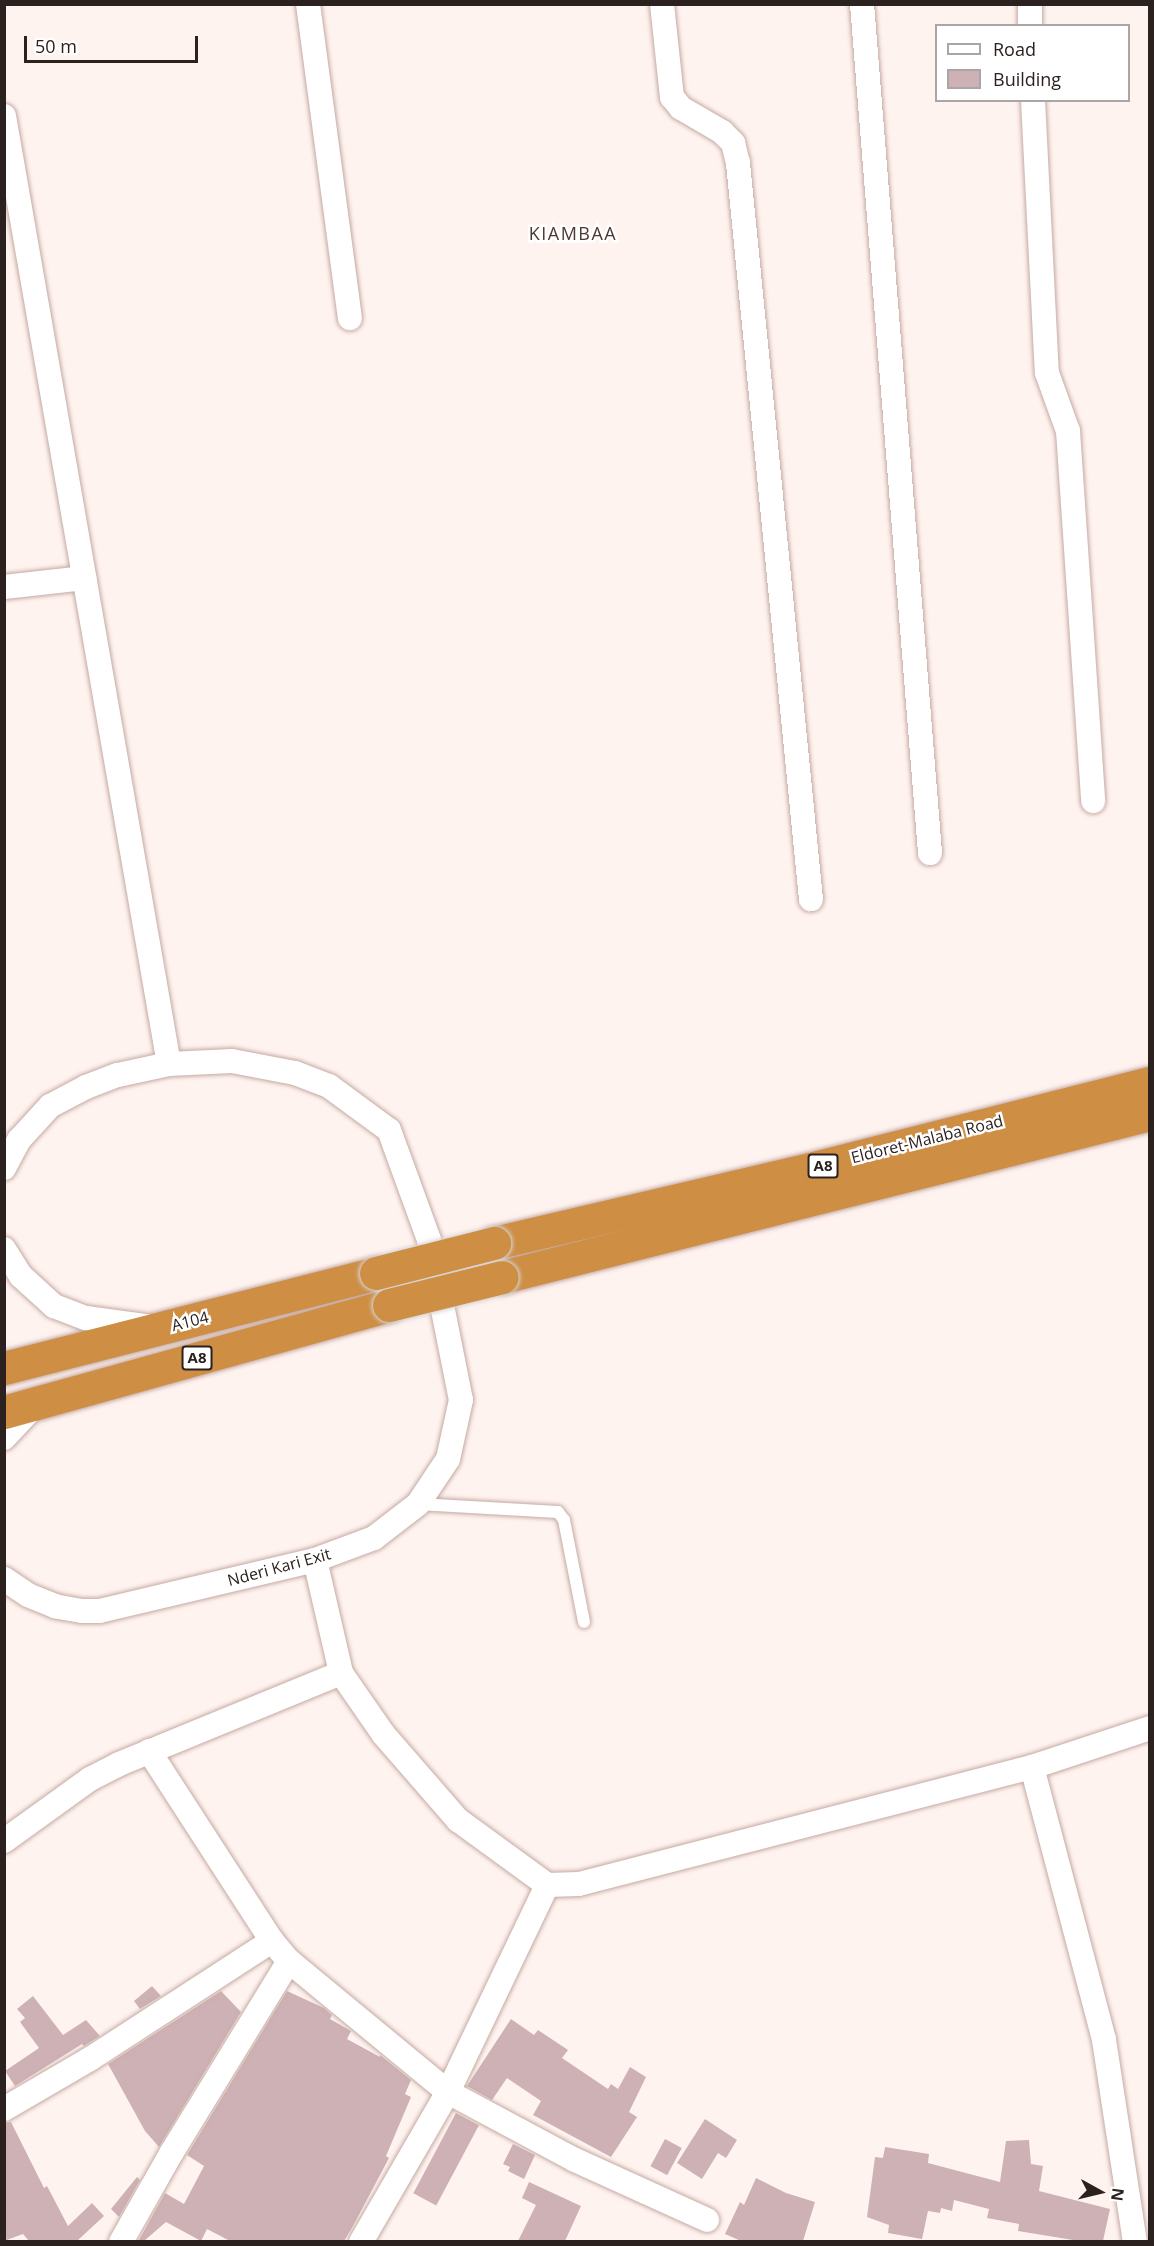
<!DOCTYPE html>
<html>
<head>
<meta charset="utf-8">
<style>
	body { margin:0 }
	#map { position:relative; width:1154px; height:2246px; overflow:hidden; background:#fff3f0; font-family:"Open Sans",sans-serif }
	div>[style] { position:absolute }
	.building>* { inset:0; background:#ceb1b4; transform-origin:0 0 }
	.roads { filter:drop-shadow(0 0 2px #c5aaa2) drop-shadow(0 0 2px #c5aaa2) }
	.service>* { height:12px; margin:-6px; padding:0 6px; transform-origin:6px; border-radius:6px; background:#fff }
	.minor>* { height:24px; margin:-12px; padding:0 12px; transform-origin:12px; border-radius:12px; background:#fff }
	.trunk>* { height:33px; margin:-16.5px; padding:0 16.5px; transform-origin:16.5px; border-radius:16.5px; background:#ce8e44 }
	.bridges { filter:drop-shadow(0 0 2px #d5d3d2) drop-shadow(0 0 2px #d5d3d2) }
	.trunk-bridge>* { height:33px; margin:-16.5px; padding:0 16.5px; transform-origin:16.5px; border-radius:16.5px; background:#ce8e44 }
	span { translate:-50% -50%; white-space:nowrap; text-align:center; line-height:1.15; -webkit-text-stroke:5px #fff; paint-order:stroke }
	.shield-label span { padding:2px 4px; background:#fff; border:2px solid; border-radius:4px; -webkit-text-stroke-width:0 }
	.shield-label { font-size:15px; color:#2b211e; font-weight:700 }
	.street-label { font-size:16px; color:#2b211e }
	.neighbourhood-label { font-size:18px; color:#4e3832; letter-spacing:1.5px }
	.frame { position:absolute; inset:0; border:6px solid #2b211e; pointer-events:none }
	.legend { position:absolute; left:935px; top:24px; width:195px; height:78px; box-sizing:border-box; background:#fff; border:2px solid #aaa6a5; margin:0; padding:8px 10px; list-style:none; font-size:18px; color:#2b211e }
	.legend li { display:flex; align-items:center; gap:12px; height:30px }
	.legend b { width:30px; border:2px solid #aaa6a5 }
	.north { position:absolute; left:1070px; top:2162px; width:60px; height:60px; -webkit-text-stroke:4px #fff; paint-order:stroke; rotate:98deg; font-size:16px; font-weight:700; line-height:24px; text-align:center; color:#2b211e }
	.north::after { content:''; display:block; margin:auto; width:21px; height:27px; background:#2b211e; clip-path:polygon(50% 0,100% 100%,50% 72%,0 100%) }
	.scale { position:absolute; left:24px; top:36px; width:174px; height:27px; box-sizing:border-box; border:3px solid #2b211e; border-top:0; padding-left:8px; font-size:18px; line-height:21px; white-space:nowrap; color:#2b211e; -webkit-text-stroke:4px #fff; paint-order:stroke }
</style>
</head>
<body>
<div id="map">
	<div class="building">
		<div style="clip-path:polygon(152px 1986px,161px 1996px,140px 2009px,134px 2001px)"></div>
		<div style="clip-path:polygon(221px 1991px,241px 2012px,159px 2147px,145px 2131px,108px 2064px)"></div>
		<div style="clip-path:polygon(287px 1991px,324px 2008px,332px 2015px,330px 2019px,351px 2031px,347px 2039px,380px 2057px,380px 2055px,411px 2080px,405px 2094px,411px 2097px,386px 2156px,389px 2158px,353px 2226px,344px 2241px,230px 2241px,207px 2229px,201px 2241px,166px 2222px,144px 2241px,141px 2241px,139px 2240px,165px 2193px,184px 2204px,204px 2166px,187px 2155px)"></div>
		<div style="clip-path:polygon(33px 1996px,63px 2035px,86px 2020px,100px 2036px,84px 2046px,82px 2044px,15px 2086px,5px 2071px,39px 2048px,20px 2022px,25px 2018px,17px 2009px)"></div>
		<div style="clip-path:polygon(511px 2019px,534px 2035px,538px 2030px,568px 2050px,562px 2058px,608px 2089px,611px 2084px,618px 2089px,630px 2067px,646px 2077px,629px 2112px,637px 2117px,611px 2157px,533px 2115px,541px 2101px,507px 2078px,492px 2100px,467px 2086px)"></div>
		<div style="left:456px;top:2113px;width:26px;height:91px;rotate:28deg"></div>
		<div style="clip-path:polygon(705px 2119px,737px 2140px,726px 2158px,718px 2153px,702px 2179px,677px 2163px)"></div>
		<div style="clip-path:polygon(11px 2122px,44px 2188px,47px 2186px,68px 2226px,92px 2203px,104px 2216px,77px 2241px,29px 2241px,23px 2234px,4px 2241px,4px 2123px)"></div>
		<div style="left:665px;top:2139px;width:19px;height:31px;rotate:28deg"></div>
		<div style="clip-path:polygon(1029px 2140px,1031px 2164px,1043px 2166px,1039px 2191px,1110px 2209px,1103px 2241px,1079px 2241px,1018px 2231px,1019px 2224px,987px 2218px,989px 2209px,954px 2200px,952px 2211px,941px 2208px,940px 2213px,928px 2211px,922px 2239px,888px 2233px,889px 2225px,867px 2217px,875px 2157px,883px 2158px,885px 2147px,929px 2154px,928px 2163px,1000px 2182px,1006px 2141px)"></div>
		<div style="clip-path:polygon(513px 2144px,535px 2155px,524px 2179px,508px 2171px,510px 2167px,503px 2164px)"></div>
		<div style="clip-path:polygon(137px 2177px,140px 2180px,119px 2217px,111px 2209px)"></div>
		<div style="clip-path:polygon(756px 2178px,786px 2193px,815px 2202px,803px 2241px,741px 2241px,725px 2234px,740px 2202px,744px 2205px)"></div>
		<div style="clip-path:polygon(529px 2182px,581px 2206px,565px 2241px,518px 2241px,536px 2205px,522px 2198px)"></div>
	</div>
	<div class="roads">
		<div class="service">
			<div style="left:418px;top:1504px;width:140px;rotate:3.3deg"></div>
			<div style="left:558px;top:1512px;width:10px;rotate:53deg"></div>
			<div style="left:564px;top:1520px;width:104px;rotate:78.9deg"></div>
		</div>
		<div class="minor">
			<div style="left:308px;top:4px;width:317px;rotate:82.4deg"></div>
			<div style="left:662px;top:4px;width:94px;rotate:83.9deg"></div>
			<div style="left:672px;top:97px;width:14px;rotate:51deg"></div>
			<div style="left:681px;top:108px;width:48px;rotate:30.3deg"></div>
			<div style="left:722px;top:132px;width:16px;rotate:45deg"></div>
			<div style="left:733px;top:143px;width:21px;rotate:76deg"></div>
			<div style="left:738px;top:163px;width:740px;rotate:84.34deg"></div>
			<div style="left:862px;top:4px;width:852px;rotate:85.42deg"></div>
			<div style="left:1030px;top:4px;width:22px;rotate:90deg"></div>
			<div style="left:1033px;top:100px;width:273px;rotate:87.1deg"></div>
			<div style="left:1047px;top:373px;width:62px;rotate:70.1deg"></div>
			<div style="left:1068px;top:431px;width:371px;rotate:86.1deg"></div>
			<div style="left:4px;top:116px;width:962px;rotate:80.13deg"></div>
			<div style="left:4px;top:587px;width:81px;rotate:-6.4deg"></div>
			<div style="left:4px;top:1168px;width:32px;rotate:-62deg"></div>
			<div style="left:19px;top:1140px;width:46px;rotate:-47.6deg"></div>
			<div style="left:50px;top:1106px;width:41px;rotate:-27.8deg"></div>
			<div style="left:86px;top:1087px;width:34px;rotate:-21deg"></div>
			<div style="left:118px;top:1075px;width:52px;rotate:-12.2deg"></div>
			<div style="left:169px;top:1064px;width:63px;rotate:-2.7deg"></div>
			<div style="left:232px;top:1061px;width:64px;rotate:10.8deg"></div>
			<div style="left:295px;top:1073px;width:36px;rotate:21deg"></div>
			<div style="left:329px;top:1086px;width:74px;rotate:36.3deg"></div>
			<div style="left:389px;top:1130px;width:117px;rotate:70deg"></div>
			<div style="left:429px;top:1240px;width:163px;rotate:78.7deg"></div>
			<div style="left:461px;top:1400px;width:60px;rotate:102.4deg"></div>
			<div style="left:448px;top:1459px;width:54px;rotate:123.7deg"></div>
			<div style="left:418px;top:1504px;width:56px;rotate:142.3deg"></div>
			<div style="left:374px;top:1538px;width:63px;rotate:159.6deg"></div>
			<div style="left:315px;top:1560px;width:222px;rotate:166.7deg"></div>
			<div style="left:99px;top:1611px;width:17px;rotate:180deg"></div>
			<div style="left:82px;top:1611px;width:27px;rotate:-170deg"></div>
			<div style="left:55px;top:1606px;width:29px;rotate:-158deg"></div>
			<div style="left:28px;top:1595px;width:29px;rotate:-146deg"></div>
			<div style="left:4px;top:1249px;width:32px;rotate:58deg"></div>
			<div style="left:21px;top:1276px;width:45px;rotate:42.3deg"></div>
			<div style="left:54px;top:1306px;width:34px;rotate:21deg"></div>
			<div style="left:86px;top:1318px;width:61px;rotate:7.6deg"></div>
			<div style="left:4px;top:1438px;width:48px;rotate:-46.7deg"></div>
			<div style="left:315px;top:1560px;width:116px;rotate:77deg"></div>
			<div style="left:341px;top:1673px;width:75px;rotate:55.3deg"></div>
			<div style="left:384px;top:1735px;width:113px;rotate:49deg"></div>
			<div style="left:458px;top:1820px;width:110px;rotate:36.1deg"></div>
			<div style="left:547px;top:1885px;width:32px;rotate:-2deg"></div>
			<div style="left:579px;top:1884px;width:468px;rotate:-14.5deg"></div>
			<div style="left:1032px;top:1767px;width:124px;rotate:-18.3deg"></div>
			<div style="left:149px;top:1751px;width:226px;rotate:57.1deg"></div>
			<div style="left:272px;top:1941px;width:26px;rotate:50deg"></div>
			<div style="left:289px;top:1961px;width:206px;rotate:39.5deg"></div>
			<div style="left:448px;top:2092px;width:144px;rotate:28.2deg"></div>
			<div style="left:575px;top:2160px;width:145px;rotate:24.4deg"></div>
			<div style="left:1032px;top:1767px;width:282px;rotate:75.2deg"></div>
			<div style="left:1104px;top:2040px;width:204px;rotate:81.3deg"></div>
			<div style="left:4px;top:1841px;width:106px;rotate:-35.8deg"></div>
			<div style="left:90px;top:1779px;width:33px;rotate:-27deg"></div>
			<div style="left:119px;top:1764px;width:240px;rotate:-22.3deg"></div>
			<div style="left:4px;top:2109px;width:99px;rotate:-30.2deg"></div>
			<div style="left:90px;top:2059px;width:217px;rotate:-33deg"></div>
			<div style="left:121px;top:2242px;width:103px;rotate:-60.5deg"></div>
			<div style="left:172px;top:2152px;width:224px;rotate:-58.5deg"></div>
			<div style="left:361px;top:2242px;width:173px;rotate:-59.9deg"></div>
			<div style="left:448px;top:2092px;width:229px;rotate:-64.4deg"></div>
		</div>
		<div class="trunk">
			<div style="left:494px;top:1243px;width:333px;rotate:-13.2deg"></div>
			<div style="left:818px;top:1167px;width:342px;rotate:-14.2deg"></div>
			<div style="left:502px;top:1277px;width:668px;rotate:-14.12deg"></div>
			<div style="left:4px;top:1368px;width:384px;rotate:-14.3deg"></div>
			<div style="left:4px;top:1412px;width:400px;rotate:-15.5deg"></div>
		</div>
	</div>
	<div class="bridges">
		<div class="trunk-bridge">
			<div style="left:376px;top:1273px;width:122px;rotate:-14.3deg"></div>
			<div style="left:389px;top:1305px;width:116px;rotate:-13.9deg"></div>
		</div>
	</div>
	<div class="shield-label">
		<span style="left:823px;top:1166px">A8</span>
		<span style="left:197px;top:1358px">A8</span>
	</div>
	<div class="street-label">
		<span style="left:927px;top:1139px;rotate:-14deg">Eldoret-Malaba Road</span>
		<span style="left:190px;top:1321px;rotate:-14deg">A104</span>
		<span style="left:279px;top:1567px;rotate:-15deg">Nderi Kari Exit</span>
	</div>
	<div class="neighbourhood-label">
		<span style="left:573px;top:233px">KIAMBAA</span>
	</div>
	<div class="frame"></div>
	<ul class="legend">
	<li><b style="height:8px;background:#fff"></b>Road</li>
	<li><b style="height:16px;background:#ceb1b4"></b>Building</li>
	</ul>
	<div class="north">N</div>
	<div class="scale">50 m</div>
</div>
</body>
</html>
